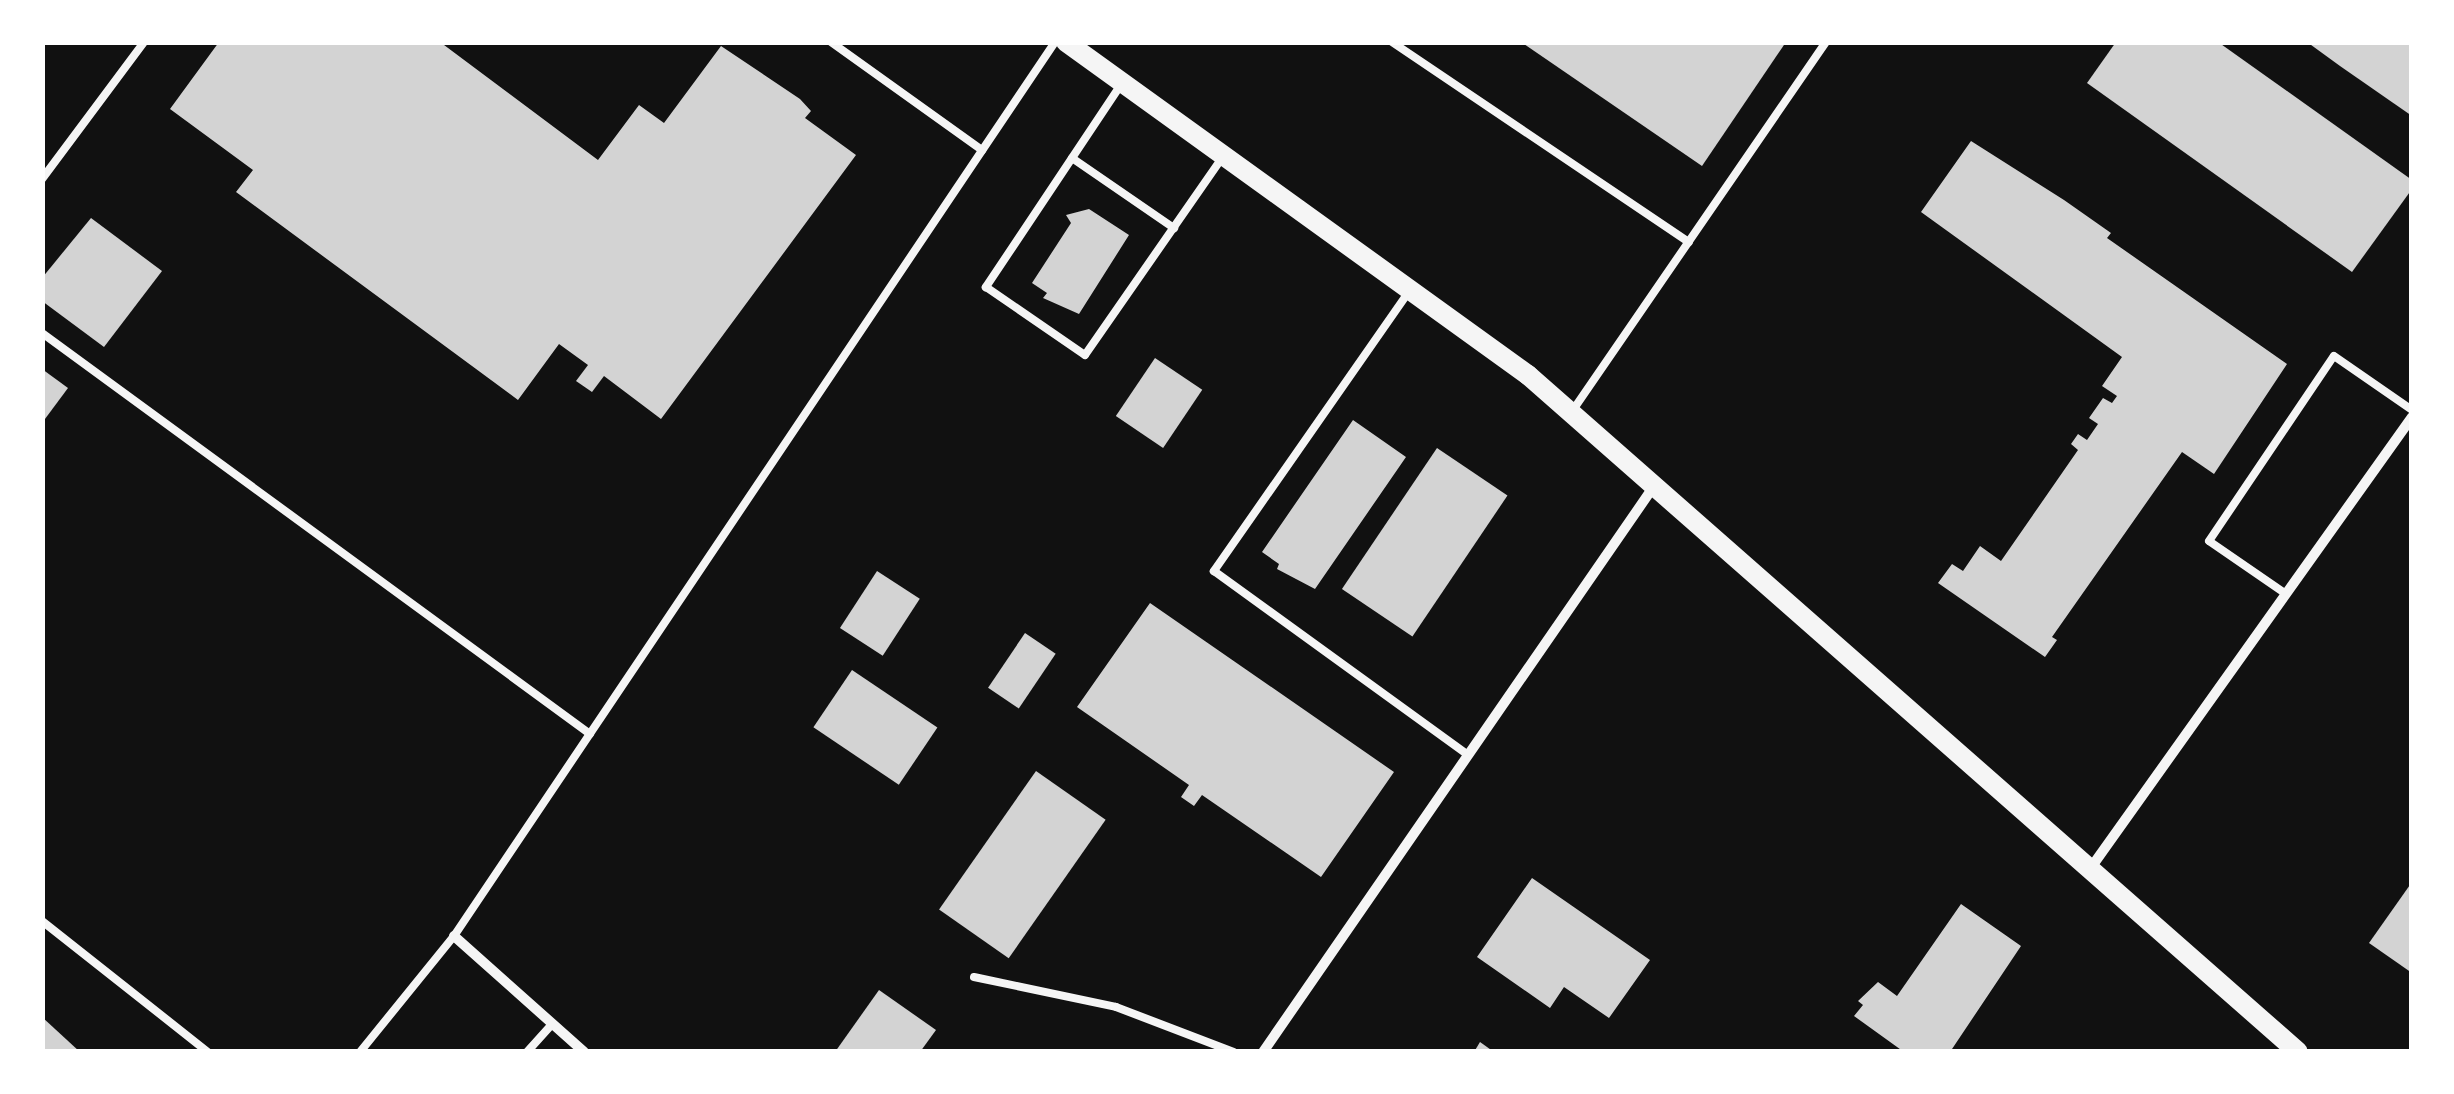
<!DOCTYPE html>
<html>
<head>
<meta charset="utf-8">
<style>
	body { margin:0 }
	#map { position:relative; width:2454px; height:1094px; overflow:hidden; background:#111; font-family:Rubik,sans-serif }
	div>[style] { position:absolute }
	.building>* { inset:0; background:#d3d3d3; transform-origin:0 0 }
	.service>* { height:8px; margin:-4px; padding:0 4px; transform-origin:4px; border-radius:4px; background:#f5f5f5 }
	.minor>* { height:10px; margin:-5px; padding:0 5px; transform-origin:5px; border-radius:5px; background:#f5f5f5 }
	.secondary>* { height:20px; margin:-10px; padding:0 10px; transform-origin:10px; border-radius:10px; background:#f5f5f5 }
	span { translate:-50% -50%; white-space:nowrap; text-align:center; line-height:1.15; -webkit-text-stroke:8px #fff; paint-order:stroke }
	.frame { position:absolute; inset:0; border:45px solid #fff; pointer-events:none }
</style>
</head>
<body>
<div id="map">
	<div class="building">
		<div style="clip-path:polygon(219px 42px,440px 42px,598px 160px,639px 105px,664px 123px,721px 46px,800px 99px,811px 111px,805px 118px,856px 155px,661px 419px,604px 376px,592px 392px,576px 381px,588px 365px,559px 344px,518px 400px,236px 192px,253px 170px,170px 109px)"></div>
		<div style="clip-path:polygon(1521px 42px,1786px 42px,1702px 166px)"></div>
		<div style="clip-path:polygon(2116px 42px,2218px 42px,2412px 180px,2412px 189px,2352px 272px,2087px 83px)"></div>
		<div style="clip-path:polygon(2307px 42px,2412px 42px,2412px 116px,2340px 66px)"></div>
		<div style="clip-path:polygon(1971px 141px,2064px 200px,2111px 233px,2107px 238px,2287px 364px,2214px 474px,2182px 452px,2052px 637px,2057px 640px,2045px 657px,1938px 583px,1952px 564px,1963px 571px,1980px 546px,2001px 561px,2078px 450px,2071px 444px,2078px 434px,2087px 440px,2098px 424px,2089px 418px,2103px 398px,2112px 403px,2117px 396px,2102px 386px,2122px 357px,1921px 212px)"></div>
		<div style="clip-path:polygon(1089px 209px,1129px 235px,1079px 314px,1043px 298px,1047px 293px,1032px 283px,1071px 223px,1066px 215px)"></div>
		<div style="clip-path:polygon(91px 218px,162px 271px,104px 347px,42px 301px,42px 278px)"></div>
		<div style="left:1155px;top:358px;width:57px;height:70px;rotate:34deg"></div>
		<div style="clip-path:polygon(42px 369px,68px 388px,42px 423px)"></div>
		<div style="clip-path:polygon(1353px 420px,1406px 457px,1315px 589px,1277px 569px,1279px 564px,1262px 552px)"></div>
		<div style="left:1437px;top:448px;width:85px;height:170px;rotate:34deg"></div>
		<div style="left:877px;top:571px;width:51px;height:68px;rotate:33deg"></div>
		<div style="clip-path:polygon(1150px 603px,1394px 772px,1321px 877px,1202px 795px,1194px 806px,1181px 797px,1189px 785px,1077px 707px)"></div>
		<div style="left:1025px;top:633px;width:37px;height:66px;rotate:34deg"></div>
		<div style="left:852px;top:670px;width:103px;height:69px;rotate:34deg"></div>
		<div style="left:1036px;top:771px;width:85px;height:169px;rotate:35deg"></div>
		<div style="clip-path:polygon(1532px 878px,1650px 960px,1609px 1018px,1564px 987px,1550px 1008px,1477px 957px)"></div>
		<div style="clip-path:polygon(2412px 882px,2412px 973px,2369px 943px)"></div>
		<div style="clip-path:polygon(1961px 904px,2021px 946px,1950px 1052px,1904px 1052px,1854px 1016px,1863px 1005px,1858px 1001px,1878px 982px,1897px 996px)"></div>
		<div style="clip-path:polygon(879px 990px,936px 1030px,920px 1052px,835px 1052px)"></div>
		<div style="clip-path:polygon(42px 1017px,80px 1052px,42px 1052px)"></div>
		<div style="clip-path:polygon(1480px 1042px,1494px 1052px,1474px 1052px)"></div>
	</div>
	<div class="service">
		<div style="left:831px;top:42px;width:186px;rotate:35.6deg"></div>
		<div style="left:1392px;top:42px;width:358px;rotate:34deg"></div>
		<div style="left:1120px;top:86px;width:242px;rotate:123.7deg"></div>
		<div style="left:986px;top:287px;width:120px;rotate:34.5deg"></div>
		<div style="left:1085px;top:355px;width:239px;rotate:-55.2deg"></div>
		<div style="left:1072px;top:158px;width:124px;rotate:34.5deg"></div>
		<div style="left:42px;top:179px;width:171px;rotate:-53.3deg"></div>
		<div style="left:1410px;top:290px;width:343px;rotate:124.9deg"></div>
		<div style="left:1214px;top:571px;width:312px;rotate:35.9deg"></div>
		<div style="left:42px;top:333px;width:679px;rotate:36.19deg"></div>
		<div style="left:1573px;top:410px;width:447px;rotate:-55.5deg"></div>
		<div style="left:2286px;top:594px;width:93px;rotate:-145.5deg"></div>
		<div style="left:2209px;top:541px;width:223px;rotate:-56deg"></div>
		<div style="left:2334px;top:356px;width:95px;rotate:34.7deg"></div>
		<div style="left:42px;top:921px;width:211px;rotate:38.3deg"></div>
		<div style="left:974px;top:977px;width:145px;rotate:11.9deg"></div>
		<div style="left:1116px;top:1007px;width:126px;rotate:20.9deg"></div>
		<div style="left:360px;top:1052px;width:149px;rotate:-51deg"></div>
		<div style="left:454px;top:936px;width:1077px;rotate:-56.09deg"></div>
		<div style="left:527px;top:1052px;width:38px;rotate:-48deg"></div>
	</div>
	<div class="minor">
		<div style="left:2090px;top:869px;width:555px;rotate:-54.53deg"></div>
		<div style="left:454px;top:936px;width:174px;rotate:41.7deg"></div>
		<div style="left:1263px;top:1052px;width:688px;rotate:-55.36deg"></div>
	</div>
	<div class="secondary">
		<div style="left:1066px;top:42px;width:570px;rotate:35.78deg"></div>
		<div style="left:1528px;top:375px;width:1025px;rotate:41.32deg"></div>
	</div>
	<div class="frame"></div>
</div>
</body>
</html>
